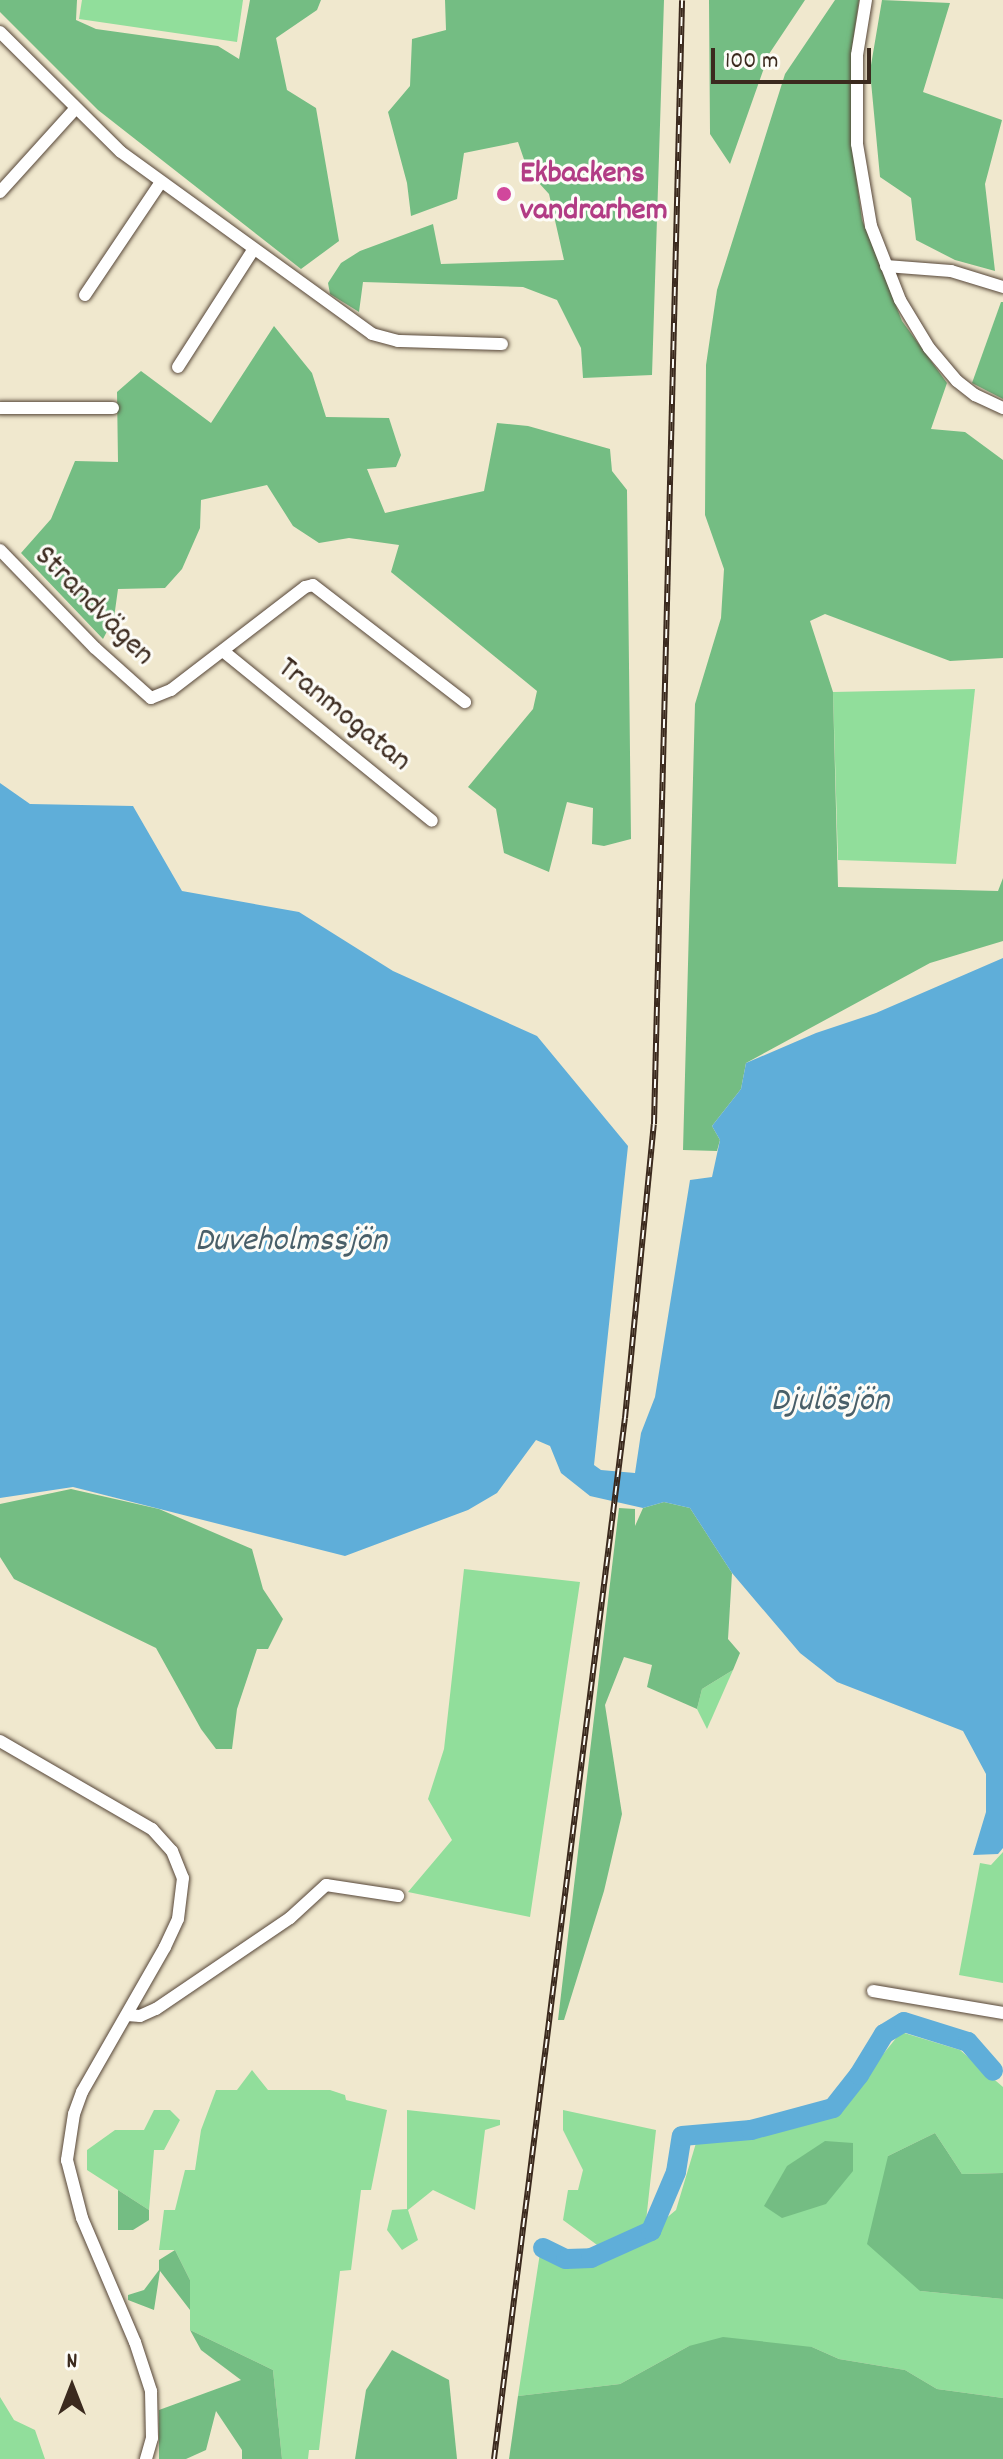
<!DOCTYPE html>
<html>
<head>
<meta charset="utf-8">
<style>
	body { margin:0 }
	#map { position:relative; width:1003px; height:2459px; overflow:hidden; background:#f0e8ce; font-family:Dekko,sans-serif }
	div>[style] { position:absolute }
	.green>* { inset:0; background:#91de9b }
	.forest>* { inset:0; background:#74bd83 }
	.water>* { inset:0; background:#5faed9 }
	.river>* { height:20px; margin:-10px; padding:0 10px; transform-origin:10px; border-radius:10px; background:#5faed9 }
	.roads { filter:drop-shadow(0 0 2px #564638) drop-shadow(0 0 2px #564638) }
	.minor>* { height:12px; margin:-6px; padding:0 6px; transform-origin:6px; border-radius:6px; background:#fff }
	.rail>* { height:6px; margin-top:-3px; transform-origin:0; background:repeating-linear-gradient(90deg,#fdfcf7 0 9px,#3b2a1e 0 18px); box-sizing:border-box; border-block:2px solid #3b2a1e }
	.dots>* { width:22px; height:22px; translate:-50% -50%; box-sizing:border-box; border:4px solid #fdfcf7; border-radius:50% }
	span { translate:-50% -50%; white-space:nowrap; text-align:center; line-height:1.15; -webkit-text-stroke:6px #fdfcf7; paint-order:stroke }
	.hotel-label { font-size:32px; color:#b23c85; font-weight:700 }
	.left { translate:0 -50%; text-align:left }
	.street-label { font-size:32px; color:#3b2a1e }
	.water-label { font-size:34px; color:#495f69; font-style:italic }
	.north { position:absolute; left:32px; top:2347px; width:80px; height:80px; -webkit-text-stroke:6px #fdfcf7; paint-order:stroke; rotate:0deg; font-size:22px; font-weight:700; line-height:32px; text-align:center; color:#3b2a1e }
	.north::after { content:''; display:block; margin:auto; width:28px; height:36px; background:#3b2a1e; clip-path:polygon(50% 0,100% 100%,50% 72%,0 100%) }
	.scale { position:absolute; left:711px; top:48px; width:160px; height:36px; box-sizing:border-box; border:4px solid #3b2a1e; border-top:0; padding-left:10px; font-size:24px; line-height:28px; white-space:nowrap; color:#3b2a1e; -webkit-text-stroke:6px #fdfcf7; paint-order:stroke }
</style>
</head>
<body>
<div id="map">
	<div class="green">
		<div style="clip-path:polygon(82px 0,243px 0,237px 42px,79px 19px)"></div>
		<div style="clip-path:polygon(975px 689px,956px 864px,838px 860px,833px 692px)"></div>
		<div style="clip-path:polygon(464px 1569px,580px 1582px,530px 1917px,408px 1892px,452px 1840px,428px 1799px,444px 1749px)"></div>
		<div style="clip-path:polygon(733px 1670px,707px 1729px,697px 1709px,702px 1689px)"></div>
		<div style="clip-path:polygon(1003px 1852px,1003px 1983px,959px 1975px,980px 1863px,991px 1865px)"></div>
		<div style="clip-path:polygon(901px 2032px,960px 2050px,1003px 2087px,1003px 2173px,962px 2174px,935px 2133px,888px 2156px,920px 2291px,1003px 2299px,1003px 2398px,937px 2389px,905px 2370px,839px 2359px,812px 2347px,689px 2346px,620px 2384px,518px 2396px,540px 2253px,577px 2263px,605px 2256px,645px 2236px,676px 2210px,696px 2143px,799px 2127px,834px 2115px)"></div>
		<div style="clip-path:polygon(252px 2070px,268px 2090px,330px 2090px,345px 2095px,346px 2100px,387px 2110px,371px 2190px,361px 2190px,351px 2270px,340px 2271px,319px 2450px,309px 2450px,308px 2459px,282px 2459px,273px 2370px,190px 2330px,190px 2280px,175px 2250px,159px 2250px,164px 2210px,175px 2210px,185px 2170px,195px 2170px,201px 2130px,216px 2090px,237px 2090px)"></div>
		<div style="clip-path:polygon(154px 2110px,170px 2110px,180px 2120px,164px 2150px,154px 2150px,149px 2210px,87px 2170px,87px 2150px,115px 2130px,144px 2130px)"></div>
		<div style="clip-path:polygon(407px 2110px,500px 2120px,500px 2125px,485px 2130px,475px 2210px,433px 2190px,408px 2210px,418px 2240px,402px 2250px,387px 2230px,392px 2210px,407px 2209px)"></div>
		<div style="clip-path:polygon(563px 2110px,656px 2130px,645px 2230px,604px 2250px,563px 2220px,568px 2190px,578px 2190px,583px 2170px,563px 2130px)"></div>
		<div style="clip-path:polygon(0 2397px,14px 2420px,35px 2430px,45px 2459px,0 2459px)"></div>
	</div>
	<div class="forest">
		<div style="clip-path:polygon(0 0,77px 0,76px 20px,96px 29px,218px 46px,239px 59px,250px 0,321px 0,317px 10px,276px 38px,287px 90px,316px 108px,339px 241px,301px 269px,98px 110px,0 12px)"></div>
		<div style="clip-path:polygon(445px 0,664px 0,652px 375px,583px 378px,581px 348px,557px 300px,523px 287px,363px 282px,359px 312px,330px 294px,328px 283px,341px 263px,360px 251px,433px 224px,441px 264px,564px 260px,549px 194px,528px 171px,518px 142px,464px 153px,457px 199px,411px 216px,407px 183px,388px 112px,410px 86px,412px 39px,446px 30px)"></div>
		<div style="clip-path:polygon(709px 0,805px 0,769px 54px,730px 164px,710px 134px)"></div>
		<div style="clip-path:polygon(835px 0,859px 0,852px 48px,851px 138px,862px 220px,902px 321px,947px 383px,931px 429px,965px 432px,1003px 460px,1003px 658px,950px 661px,825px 614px,810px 621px,833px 692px,838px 887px,998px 891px,1003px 878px,1003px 941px,930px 963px,746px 1063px,741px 1089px,712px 1126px,720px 1140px,717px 1151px,683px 1150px,695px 704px,721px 618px,724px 569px,705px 515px,706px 365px,717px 290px,785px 74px)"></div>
		<div style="clip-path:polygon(882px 0,950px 3px,923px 92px,1002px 120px,985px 184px,995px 271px,955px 260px,916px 240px,911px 198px,880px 177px,870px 71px)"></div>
		<div style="clip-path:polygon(1001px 302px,1003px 302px,1003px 399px,972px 383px)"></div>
		<div style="clip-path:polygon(274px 326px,312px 373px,326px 417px,389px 418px,401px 455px,396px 467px,367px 469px,385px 513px,484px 491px,497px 423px,528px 426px,610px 449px,612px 471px,627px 490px,631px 839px,604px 846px,592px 844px,593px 808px,567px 802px,549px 872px,504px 853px,496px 809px,468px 787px,533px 709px,537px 691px,391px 572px,399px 545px,349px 538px,319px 543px,293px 526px,267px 485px,201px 500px,200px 528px,182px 569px,165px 588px,118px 589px,114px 618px,103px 639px,21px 553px,51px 519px,75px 461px,118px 462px,117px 392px,141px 371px,211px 423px)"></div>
		<div style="clip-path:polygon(71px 1489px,159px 1509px,252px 1549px,263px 1589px,283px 1619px,268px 1649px,257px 1649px,237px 1709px,232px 1749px,216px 1749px,201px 1729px,156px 1648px,14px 1579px,0 1557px,0 1504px)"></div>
		<div style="clip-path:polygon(664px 1502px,690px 1508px,732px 1573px,728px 1639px,740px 1653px,733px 1670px,702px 1689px,697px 1709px,647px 1687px,652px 1665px,624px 1657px,605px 1705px,622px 1814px,604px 1891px,564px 2020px,558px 2020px,619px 1508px,635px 1509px,635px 1526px,643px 1508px)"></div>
		<div style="clip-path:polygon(935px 2133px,962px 2174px,1003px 2173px,1003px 2299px,920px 2291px,867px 2244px,888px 2156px)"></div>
		<div style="clip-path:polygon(825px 2141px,853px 2143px,853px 2171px,826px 2204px,782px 2218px,764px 2206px,787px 2166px)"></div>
		<div style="clip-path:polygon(118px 2190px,149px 2210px,149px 2220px,133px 2230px,118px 2230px)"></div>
		<div style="clip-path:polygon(175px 2250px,190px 2280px,190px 2310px,160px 2271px,154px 2310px,128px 2300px,128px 2295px,144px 2290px,159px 2270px,159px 2260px)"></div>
		<div style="clip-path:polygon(190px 2330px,273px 2370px,282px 2459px,242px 2459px,242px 2450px,216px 2411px,206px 2450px,186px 2459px,159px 2459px,159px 2410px,241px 2380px,201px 2350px)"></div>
		<div style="clip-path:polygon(723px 2337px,812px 2347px,839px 2359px,905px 2370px,937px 2389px,1003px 2398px,1003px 2459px,509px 2459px,518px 2396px,620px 2384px,689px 2346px)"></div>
		<div style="clip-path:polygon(392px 2350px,449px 2380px,457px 2459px,355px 2459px,366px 2390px)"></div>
	</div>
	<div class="water">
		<div style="clip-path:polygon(0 783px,30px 804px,133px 806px,182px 891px,299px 912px,393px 971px,537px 1036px,628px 1146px,594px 1465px,601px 1470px,635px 1473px,641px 1433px,655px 1397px,690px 1180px,712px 1177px,720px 1140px,712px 1126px,741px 1089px,746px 1063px,816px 1033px,876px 1013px,1003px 958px,1003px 1848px,998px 1854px,973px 1855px,986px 1812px,986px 1774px,963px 1731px,837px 1682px,800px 1653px,732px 1573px,690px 1508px,664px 1502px,643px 1508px,590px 1496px,561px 1473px,550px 1446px,536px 1440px,497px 1493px,468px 1510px,345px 1556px,73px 1487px,0 1498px)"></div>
	</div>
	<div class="river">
		<div style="left:543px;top:2248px;width:25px;rotate:26deg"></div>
		<div style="left:566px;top:2259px;width:25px;rotate:-2deg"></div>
		<div style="left:591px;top:2258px;width:66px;rotate:-24.2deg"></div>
		<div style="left:651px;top:2231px;width:64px;rotate:-67deg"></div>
		<div style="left:676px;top:2172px;width:36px;rotate:-81deg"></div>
		<div style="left:682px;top:2136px;width:69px;rotate:-5deg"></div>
		<div style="left:751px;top:2130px;width:85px;rotate:-15deg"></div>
		<div style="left:833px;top:2108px;width:42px;rotate:-51.8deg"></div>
		<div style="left:859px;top:2075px;width:48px;rotate:-58.6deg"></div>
		<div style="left:884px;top:2034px;width:23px;rotate:-31deg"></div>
		<div style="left:904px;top:2022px;width:67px;rotate:17.4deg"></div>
		<div style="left:968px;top:2042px;width:38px;rotate:49deg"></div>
	</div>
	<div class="roads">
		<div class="minor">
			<div style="left:866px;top:0;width:56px;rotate:99.3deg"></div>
			<div style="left:857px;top:55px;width:89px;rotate:90deg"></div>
			<div style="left:857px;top:144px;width:83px;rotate:80.3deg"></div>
			<div style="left:871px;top:226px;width:79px;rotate:68.6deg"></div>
			<div style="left:900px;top:300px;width:56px;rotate:58.9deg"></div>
			<div style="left:929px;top:348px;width:43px;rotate:49.7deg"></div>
			<div style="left:957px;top:381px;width:23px;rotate:38deg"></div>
			<div style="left:975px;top:395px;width:31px;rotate:25deg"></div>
			<div style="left:0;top:32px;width:170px;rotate:44.8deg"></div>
			<div style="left:121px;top:152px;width:310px;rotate:35.9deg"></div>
			<div style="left:372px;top:334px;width:27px;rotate:15deg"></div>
			<div style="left:398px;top:341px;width:104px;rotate:1.7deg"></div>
			<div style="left:0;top:192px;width:113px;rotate:-47.9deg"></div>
			<div style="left:886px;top:266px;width:65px;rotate:4.4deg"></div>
			<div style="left:951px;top:271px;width:54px;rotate:17.1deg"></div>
			<div style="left:85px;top:295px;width:136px;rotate:-56.1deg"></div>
			<div style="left:178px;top:367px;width:139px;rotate:-57.3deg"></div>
			<div style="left:0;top:408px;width:113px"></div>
			<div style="left:0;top:550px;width:136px;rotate:45.9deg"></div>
			<div style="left:95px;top:648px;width:75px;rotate:41.8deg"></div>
			<div style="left:151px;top:698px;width:22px;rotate:-22deg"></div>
			<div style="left:171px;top:690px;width:169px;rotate:-37.5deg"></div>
			<div style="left:305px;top:587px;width:8px;rotate:-14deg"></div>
			<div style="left:313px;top:585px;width:192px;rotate:37.6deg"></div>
			<div style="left:223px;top:651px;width:269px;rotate:39.1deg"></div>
			<div style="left:0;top:1741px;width:176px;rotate:30.1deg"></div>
			<div style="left:152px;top:1829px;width:30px;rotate:48deg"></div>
			<div style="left:172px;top:1851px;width:29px;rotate:68deg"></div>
			<div style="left:183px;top:1878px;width:41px;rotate:97deg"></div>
			<div style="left:178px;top:1919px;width:31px;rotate:115deg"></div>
			<div style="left:165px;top:1947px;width:167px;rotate:119.8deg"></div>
			<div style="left:82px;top:2092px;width:23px;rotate:110deg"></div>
			<div style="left:74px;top:2114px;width:47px;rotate:98.7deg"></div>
			<div style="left:67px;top:2160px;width:60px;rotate:75.5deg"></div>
			<div style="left:82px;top:2218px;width:135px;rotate:66.9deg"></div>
			<div style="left:135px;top:2342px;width:52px;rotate:71.9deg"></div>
			<div style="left:151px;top:2391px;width:47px;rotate:88.8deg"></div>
			<div style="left:152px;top:2438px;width:22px;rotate:106deg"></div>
			<div style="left:873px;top:1991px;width:132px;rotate:9.6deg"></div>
			<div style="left:127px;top:2015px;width:13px;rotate:4deg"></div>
			<div style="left:140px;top:2016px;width:17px;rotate:-24deg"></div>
			<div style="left:156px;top:2009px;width:162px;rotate:-34.2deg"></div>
			<div style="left:290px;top:1918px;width:49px;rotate:-42.5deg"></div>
			<div style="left:326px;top:1885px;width:73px;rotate:8.7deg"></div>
		</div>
	</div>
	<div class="rail">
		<div style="left:494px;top:2459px;width:1049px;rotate:-82.83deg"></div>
		<div style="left:625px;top:1418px;width:295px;rotate:-84.4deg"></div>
		<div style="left:654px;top:1124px;width:1124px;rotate:-88.57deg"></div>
	</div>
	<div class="dots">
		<div style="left:504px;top:194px;background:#d1479c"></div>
	</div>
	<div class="hotel-label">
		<span class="left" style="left:520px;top:194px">Ekbackens<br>vandrarhem</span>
	</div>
	<div class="street-label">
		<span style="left:93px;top:607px;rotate:45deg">Strandvägen</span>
		<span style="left:343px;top:716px;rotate:39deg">Tranmogatan</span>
	</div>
	<div class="water-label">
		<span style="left:291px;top:1243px">Duveholmssjön</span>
		<span style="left:830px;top:1403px">Djulösjön</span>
	</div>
	<div class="north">N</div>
	<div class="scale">100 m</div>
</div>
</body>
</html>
